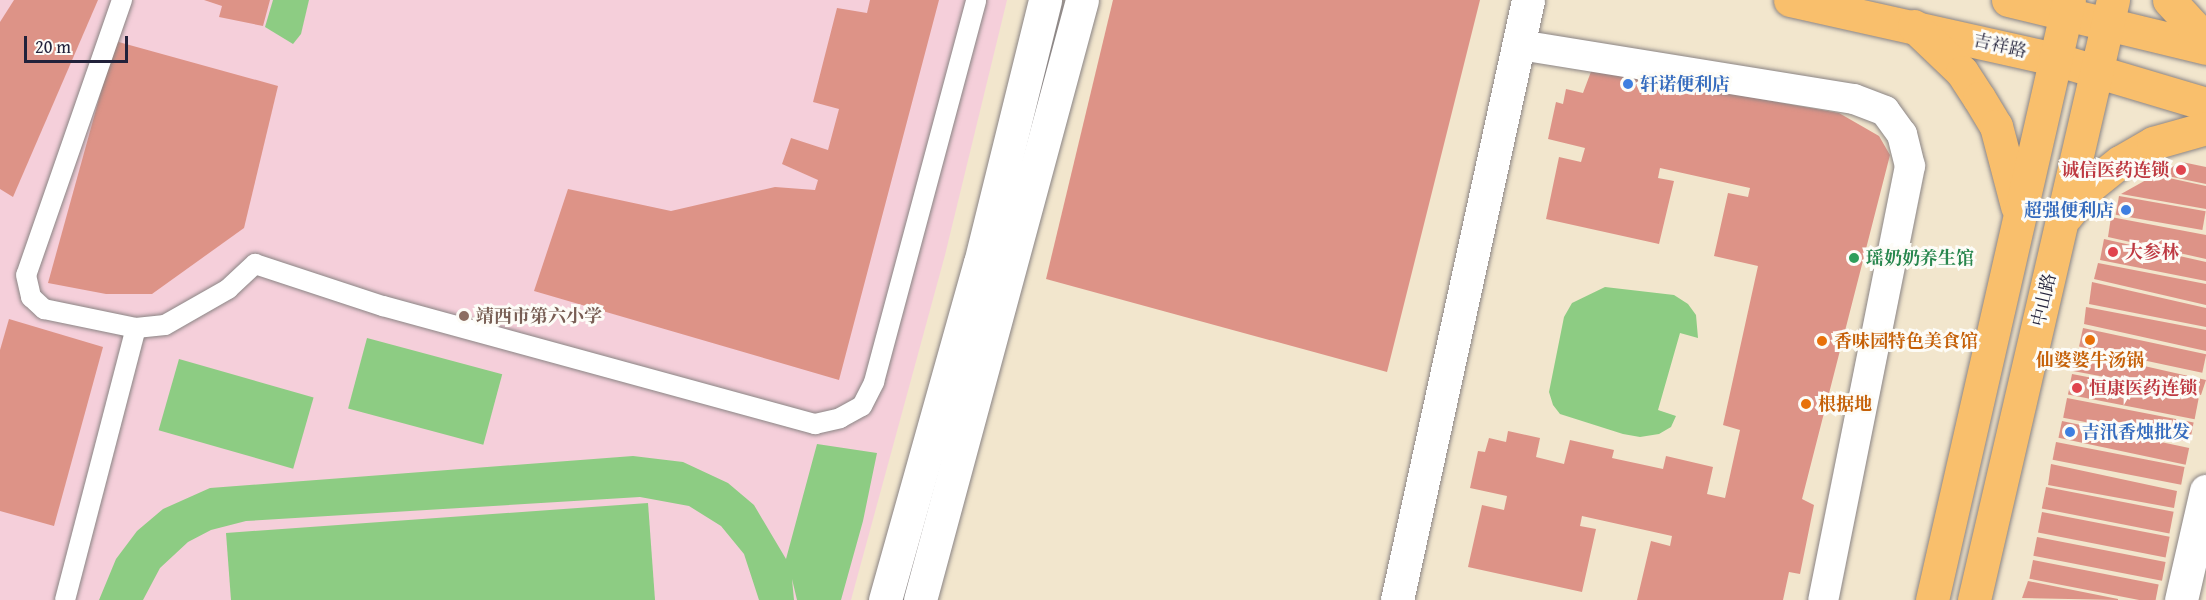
<!DOCTYPE html>
<html>
<head>
<meta charset="utf-8">
<style>
	body { margin:0 }
	#map { position:relative; width:2206px; height:600px; overflow:hidden; background:#f2e6cd; font-family:"Gentium Book Plus","Noto Serif SC",serif }
	div>[style] { position:absolute }
	.built>* { inset:0; background:#f5cfda }
	.green>* { inset:0; background:#8dcc83; transform-origin:0 0 }
	.building>* { inset:0; background:#dd9387; transform-origin:0 0 }
	.roads { filter:drop-shadow(0 0 2px #8a8484) drop-shadow(0 0 2px #8a8484) }
	.service>* { height:20px; margin:-10px; padding:0 10px; transform-origin:10px; border-radius:10px; background:#fff }
	.pedestrian>* { height:30px; margin:-15px; padding:0 15px; transform-origin:15px; border-radius:15px; background:#fff }
	.minor>* { height:33px; margin:-16.5px; padding:0 16.5px; transform-origin:16.5px; border-radius:16.5px; background:#fff }
	.tertiary>* { height:33px; margin:-16.5px; padding:0 16.5px; transform-origin:16.5px; border-radius:16.5px; background:#fff }
	.primary>* { height:33px; margin:-16.5px; padding:0 16.5px; transform-origin:16.5px; border-radius:16.5px; background:#f9bf6c }
	.dots>* { width:16px; height:16px; translate:-50% -50%; box-sizing:border-box; border:3px solid #fdfcf7; border-radius:50% }
	span { translate:-50% -50%; white-space:nowrap; text-align:center; line-height:1.15; -webkit-text-stroke:6px #fdfcf7; paint-order:stroke }
	.street-label { font-size:18px; color:#22223b }
	.shop-label { font-size:18px; color:#366cbe; font-weight:700 }
	.left { translate:0 -50%; text-align:left }
	.right { translate:-100% -50%; text-align:right }
	.health-label { font-size:18px; color:#be3a42; font-weight:700 }
	.leisure-label { font-size:18px; color:#27864d; font-weight:700 }
	.education-label { font-size:18px; color:#785e54; font-weight:700 }
	.food-label { font-size:18px; color:#c56008; font-weight:700 }
	.scale { position:absolute; left:24px; top:36px; width:104px; height:27px; box-sizing:border-box; border:3px solid #22223b; border-top:0; padding-left:8px; font-size:18px; line-height:21px; white-space:nowrap; color:#22223b; -webkit-text-stroke:4px #fdfcf7; paint-order:stroke }
</style>
</head>
<body>
<div id="map">
	<div class="built">
		<div style="clip-path:polygon(0 0,1007px 0,945px 255px,851px 600px,0 600px)"></div>
	</div>
	<div class="green">
		<div style="clip-path:polygon(273px 0,309px 0,301px 34px,293px 44px,265px 27px)"></div>
		<div style="clip-path:polygon(1605px 287px,1674px 295px,1688px 304px,1696px 315px,1698px 338px,1680px 333px,1658px 410px,1676px 416px,1671px 427px,1659px 434px,1640px 437px,1623px 434px,1560px 414px,1553px 405px,1549px 392px,1564px 317px,1572px 303px)"></div>
		<div style="left:367px;top:338px;width:140px;height:73px;rotate:15deg"></div>
		<div style="left:179px;top:359px;width:140px;height:74px;rotate:16deg"></div>
		<div style="clip-path:polygon(817px 444px,877px 453px,863px 521px,841px 600px,797px 600px,792px 579px,794px 600px,759px 600px,744px 554px,721px 526px,689px 506px,640px 497px,246px 521px,211px 530px,188px 542px,160px 568px,143px 600px,99px 600px,116px 559px,137px 531px,163px 509px,210px 488px,633px 456px,683px 462px,728px 483px,754px 505px,786px 559px)"></div>
		<div style="clip-path:polygon(648px 503px,655px 600px,231px 600px,226px 533px)"></div>
	</div>
	<div class="building">
		<div style="clip-path:polygon(14px 0,98px 0,13px 197px,0 189px,0 22px)"></div>
		<div style="clip-path:polygon(204px 0,270px 0,263px 26px,219px 17px,222px 6px)"></div>
		<div style="clip-path:polygon(870px 0,939px 0,839px 380px,534px 291px,568px 189px,671px 211px,775px 187px,815px 190px,818px 180px,782px 164px,791px 138px,828px 150px,839px 109px,813px 102px,837px 8px,867px 13px)"></div>
		<div style="clip-path:polygon(1113px 0,1480px 0,1387px 372px,1046px 279px)"></div>
		<div style="clip-path:polygon(115px 41px,278px 86px,244px 228px,152px 294px,106px 294px,48px 283px)"></div>
		<div style="clip-path:polygon(1592px 69px,1839px 113px,1879px 136px,1890px 155px,1802px 499px,1814px 505px,1800px 574px,1789px 572px,1783px 600px,1637px 600px,1651px 541px,1670px 546px,1672px 536px,1582px 516px,1580px 526px,1596px 529px,1582px 592px,1468px 567px,1482px 505px,1504px 510px,1507px 496px,1470px 488px,1478px 451px,1485px 452px,1489px 438px,1506px 442px,1508px 431px,1540px 438px,1536px 457px,1564px 464px,1570px 440px,1614px 450px,1612px 458px,1663px 469px,1666px 456px,1713px 467px,1707px 494px,1725px 498px,1740px 430px,1723px 425px,1758px 266px,1714px 256px,1728px 193px,1748px 197px,1750px 188px,1660px 168px,1658px 178px,1674px 181px,1659px 244px,1546px 219px,1559px 157px,1581px 162px,1585px 148px,1548px 139px,1556px 102px,1563px 104px,1566px 89px,1583px 93px)"></div>
		<div style="clip-path:polygon(2182px 162px,2206px 167px,2206px 184px,2158px 174px)"></div>
		<div style="clip-path:polygon(2155px 175px,2206px 186px,2206px 209px,2121px 194px)"></div>
		<div style="left:2119px;top:196px;width:88px;height:19px;rotate:10deg"></div>
		<div style="clip-path:polygon(2111px 217px,2206px 235px,2206px 259px,2108px 237px)"></div>
		<div style="clip-path:polygon(2104px 239px,2206px 262px,2206px 281px,2100px 260px)"></div>
		<div style="clip-path:polygon(2098px 263px,2206px 284px,2206px 305px,2094px 279px)"></div>
		<div style="clip-path:polygon(2092px 282px,2206px 308px,2206px 327px,2089px 304px)"></div>
		<div style="clip-path:polygon(2086px 307px,2206px 330px,2206px 351px,2084px 324px)"></div>
		<div style="clip-path:polygon(9px 319px,103px 347px,54px 526px,0 511px,0 350px)"></div>
		<div style="left:2083px;top:328px;width:126px;height:19px;rotate:12deg"></div>
		<div style="clip-path:polygon(2078px 351px,2206px 380px,2201px 395px,2073px 371px)"></div>
		<div style="left:2072px;top:374px;width:129px;height:21px;rotate:11deg"></div>
		<div style="left:2067px;top:398px;width:129px;height:20px;rotate:11deg"></div>
		<div style="left:2062px;top:421px;width:130px;height:17px;rotate:12deg"></div>
		<div style="left:2056px;top:442px;width:131px;height:18px;rotate:11deg"></div>
		<div style="clip-path:polygon(2051px 464px,2177px 491px,2174px 508px,2048px 485px)"></div>
		<div style="left:2046px;top:487px;width:130px;height:22px;rotate:11deg"></div>
		<div style="left:2042px;top:512px;width:130px;height:21px;rotate:11deg"></div>
		<div style="left:2037px;top:537px;width:131px;height:19px;rotate:11deg"></div>
		<div style="left:2033px;top:560px;width:128px;height:19px;rotate:11deg"></div>
		<div style="clip-path:polygon(2028px 581px,2118px 599px,2118px 600px,2022px 598px)"></div>
	</div>
	<div class="roads">
		<div class="service">
			<div style="left:122px;top:0;width:291px;rotate:109.2deg"></div>
			<div style="left:26px;top:275px;width:23px;rotate:77deg"></div>
			<div style="left:31px;top:297px;width:18px;rotate:43deg"></div>
			<div style="left:44px;top:309px;width:94px;rotate:11.7deg"></div>
			<div style="left:136px;top:328px;width:29px;rotate:-6deg"></div>
			<div style="left:165px;top:325px;width:73px;rotate:-29.7deg"></div>
			<div style="left:228px;top:289px;width:37px;rotate:-43deg"></div>
			<div style="left:255px;top:264px;width:135px;rotate:18.2deg"></div>
			<div style="left:383px;top:306px;width:448px;rotate:15.3deg"></div>
			<div style="left:815px;top:424px;width:26px;rotate:-13deg"></div>
			<div style="left:840px;top:418px;width:25px;rotate:-29deg"></div>
			<div style="left:862px;top:406px;width:27px;rotate:-63deg"></div>
			<div style="left:874px;top:382px;width:395px;rotate:-75deg"></div>
			<div style="left:65px;top:600px;width:281px;rotate:-75.4deg"></div>
		</div>
		<div class="pedestrian">
			<div style="left:1520px;top:45px;width:338px;rotate:9.2deg"></div>
			<div style="left:1854px;top:99px;width:33px;rotate:21deg"></div>
			<div style="left:1885px;top:111px;width:29px;rotate:54deg"></div>
			<div style="left:1902px;top:134px;width:33px;rotate:76deg"></div>
			<div style="left:1910px;top:166px;width:443px;rotate:101.3deg"></div>
		</div>
		<div class="minor">
			<div style="left:1397px;top:600px;width:614px;rotate:-77.68deg"></div>
			<div style="left:2181px;top:600px;width:112px;rotate:-77.1deg"></div>
		</div>
		<div class="tertiary">
			<div style="left:885px;top:600px;width:350px;rotate:-74.3deg"></div>
			<div style="left:980px;top:263px;width:271px;rotate:-76.1deg"></div>
			<div style="left:920px;top:600px;width:621px;rotate:-74.89deg"></div>
		</div>
		<div class="primary">
			<div style="left:1790px;top:0;width:271px;rotate:12.6deg"></div>
			<div style="left:2055px;top:59px;width:158px;rotate:16.6deg"></div>
			<div style="left:2008px;top:0;width:204px;rotate:13.6deg"></div>
			<div style="left:2169px;top:0;width:54px;rotate:47.2deg"></div>
			<div style="left:1914px;top:26px;width:66px;rotate:43.8deg"></div>
			<div style="left:1962px;top:72px;width:31px;rotate:57deg"></div>
			<div style="left:1979px;top:98px;width:33px;rotate:59deg"></div>
			<div style="left:1996px;top:126px;width:83px;rotate:75.3deg"></div>
			<div style="left:2066px;top:216px;width:38px;rotate:-51deg"></div>
			<div style="left:2090px;top:186px;width:38px;rotate:-39deg"></div>
			<div style="left:2120px;top:162px;width:38px;rotate:-30deg"></div>
			<div style="left:2153px;top:143px;width:55px;rotate:-15.8deg"></div>
			<div style="left:1932px;top:600px;width:615px;rotate:-77.14deg"></div>
			<div style="left:1974px;top:600px;width:616px;rotate:-76.96deg"></div>
		</div>
	</div>
	<div class="dots">
		<div style="left:1628px;top:84px;background:#3f7fe0"></div>
		<div style="left:2181px;top:170px;background:#e0444e"></div>
		<div style="left:2126px;top:210px;background:#3f7fe0"></div>
		<div style="left:2113px;top:252px;background:#e0444e"></div>
		<div style="left:1854px;top:258px;background:#2e9e5b"></div>
		<div style="left:464px;top:316px;background:#8d6e63"></div>
		<div style="left:2090px;top:340px;background:#e8710a"></div>
		<div style="left:1822px;top:341px;background:#e8710a"></div>
		<div style="left:2077px;top:388px;background:#e0444e"></div>
		<div style="left:1806px;top:404px;background:#e8710a"></div>
		<div style="left:2070px;top:432px;background:#3f7fe0"></div>
	</div>
	<div class="street-label">
		<span style="left:2000px;top:46px;rotate:13deg">吉祥路</span>
		<span style="left:2044px;top:300px;rotate:-77deg">中山路</span>
	</div>
	<div class="shop-label">
		<span class="left" style="left:1640px;top:84px">轩诺便利店</span>
		<span class="right" style="left:2114px;top:210px">超强便利店</span>
		<span class="left" style="left:2082px;top:432px">吉汛香烛批发</span>
	</div>
	<div class="health-label">
		<span class="right" style="left:2169px;top:170px">诚信医药连锁</span>
		<span class="left" style="left:2125px;top:252px">大参林</span>
		<span class="left" style="left:2089px;top:388px">恒康医药连锁</span>
	</div>
	<div class="leisure-label">
		<span class="left" style="left:1866px;top:258px">瑶奶奶养生馆</span>
	</div>
	<div class="education-label">
		<span class="left" style="left:476px;top:316px">靖西市第六小学</span>
	</div>
	<div class="food-label">
		<span class="left" style="left:1834px;top:341px">香味园特色美食馆</span>
		<span style="left:2090px;top:360px">仙婆婆牛汤锅</span>
		<span class="left" style="left:1818px;top:404px">根据地</span>
	</div>
	<div class="scale">20 m</div>
</div>
</body>
</html>
